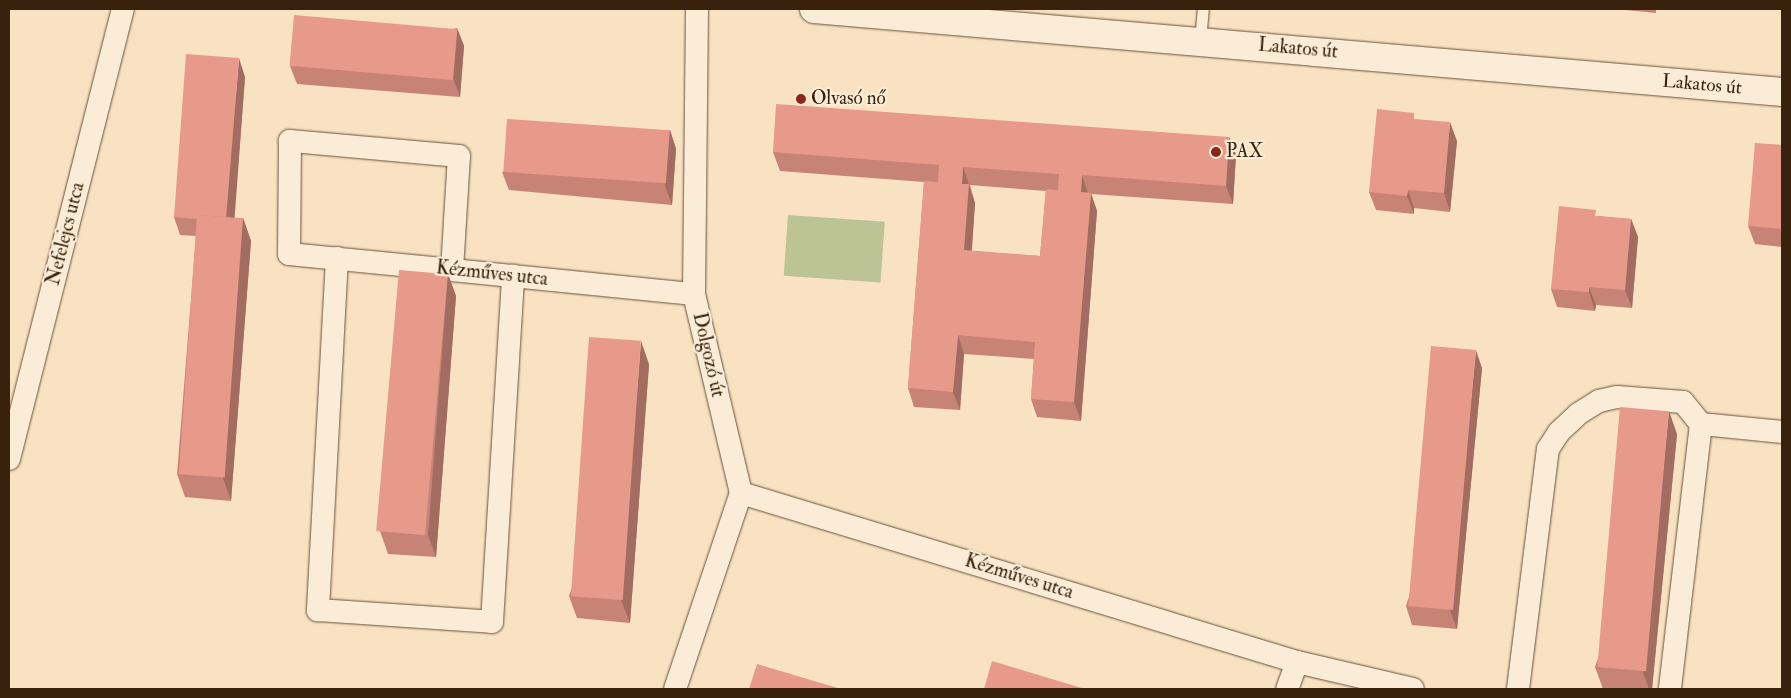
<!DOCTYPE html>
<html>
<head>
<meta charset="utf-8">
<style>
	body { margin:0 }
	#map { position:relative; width:1791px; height:698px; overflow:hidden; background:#f8e2c2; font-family:"IM FELL Double Pica",serif }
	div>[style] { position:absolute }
	.green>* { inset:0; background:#bcc394; transform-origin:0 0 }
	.roads { filter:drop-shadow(0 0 1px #68523a) drop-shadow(0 0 1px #68523a) }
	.service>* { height:11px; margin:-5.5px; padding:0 5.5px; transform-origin:5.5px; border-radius:5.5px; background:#faecd7 }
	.minor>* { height:22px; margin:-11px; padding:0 11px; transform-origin:11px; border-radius:11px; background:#faecd7 }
	.tertiary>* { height:28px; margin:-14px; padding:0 14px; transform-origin:14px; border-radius:14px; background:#faecd7 }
	.wall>* { inset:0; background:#c78476 }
	.shaded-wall>* { inset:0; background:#a26c60 }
	.building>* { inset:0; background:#e79a89; transform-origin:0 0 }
	.dots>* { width:14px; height:14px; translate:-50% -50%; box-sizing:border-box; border:2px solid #faecd7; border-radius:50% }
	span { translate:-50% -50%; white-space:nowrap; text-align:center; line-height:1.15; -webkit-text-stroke:4.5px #faecd7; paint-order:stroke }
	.street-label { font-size:19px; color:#38220d }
	.poi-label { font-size:19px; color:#38220d }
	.left { translate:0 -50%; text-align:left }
	.frame { position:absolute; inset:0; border:10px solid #38220d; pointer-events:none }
</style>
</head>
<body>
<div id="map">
	<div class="green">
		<div style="left:788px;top:215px;width:97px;height:61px;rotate:4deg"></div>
	</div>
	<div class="roads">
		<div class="service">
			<div style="left:1200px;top:41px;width:32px;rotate:-85deg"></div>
		</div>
		<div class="minor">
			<div style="left:337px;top:258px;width:353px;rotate:93.1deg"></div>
			<div style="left:318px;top:610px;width:174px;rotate:3.9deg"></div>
			<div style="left:492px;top:622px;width:347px;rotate:-86.5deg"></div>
			<div style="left:452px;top:270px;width:114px;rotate:-86.5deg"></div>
			<div style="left:459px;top:156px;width:170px;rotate:-174.9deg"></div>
			<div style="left:290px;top:141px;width:113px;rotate:90.5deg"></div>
			<div style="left:289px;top:254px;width:164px;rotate:5.6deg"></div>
			<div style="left:452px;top:270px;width:243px;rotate:5.7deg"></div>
			<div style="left:1701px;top:424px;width:81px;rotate:5.6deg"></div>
			<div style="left:9px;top:459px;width:464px;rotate:-75.8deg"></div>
			<div style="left:741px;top:493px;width:581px;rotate:16.91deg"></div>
			<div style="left:1297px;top:662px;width:29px;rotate:110deg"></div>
			<div style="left:1297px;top:662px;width:119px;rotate:13.1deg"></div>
			<div style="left:675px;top:689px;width:207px;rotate:-71.4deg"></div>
			<div style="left:741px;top:493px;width:204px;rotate:-103.3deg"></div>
			<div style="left:694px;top:294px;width:285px;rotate:-89.4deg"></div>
			<div style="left:1518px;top:689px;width:242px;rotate:-82.9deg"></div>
			<div style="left:1548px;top:449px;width:20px;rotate:-57deg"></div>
			<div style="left:1559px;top:432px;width:26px;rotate:-43deg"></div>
			<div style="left:1578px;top:414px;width:25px;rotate:-32deg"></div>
			<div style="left:1599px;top:401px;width:18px;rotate:-13deg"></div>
			<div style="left:1617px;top:397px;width:66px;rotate:4.3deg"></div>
			<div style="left:1683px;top:402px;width:28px;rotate:51deg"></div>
			<div style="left:1701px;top:424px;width:267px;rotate:96.7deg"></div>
		</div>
		<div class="tertiary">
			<div style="left:814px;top:9px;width:972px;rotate:4.9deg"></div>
		</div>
	</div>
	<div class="wall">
		<div style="clip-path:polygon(1615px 9px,1656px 9px,1656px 13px)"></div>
		<div style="clip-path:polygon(457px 28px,464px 46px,460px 97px,297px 84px,290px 66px)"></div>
		<div style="clip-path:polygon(245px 77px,234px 218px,243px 218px,251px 241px,231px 501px,185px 497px,177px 474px,196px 236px,180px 235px,174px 217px)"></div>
		<div style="clip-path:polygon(1417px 119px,1457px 141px,1450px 212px,1414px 208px,1414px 214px,1376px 210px,1369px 192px)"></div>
		<div style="clip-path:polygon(670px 130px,676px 149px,672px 205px,509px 190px,502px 172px)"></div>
		<div style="clip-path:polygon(evenodd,1229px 137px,1236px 155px,1233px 204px,1091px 194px,1097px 211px,1081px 421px,1037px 417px,1031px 399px,1034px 359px,964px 354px,960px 410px,914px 407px,908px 388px,924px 182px,780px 171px,773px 152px,1229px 137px,970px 185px,1046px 191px,1040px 256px,972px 251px,975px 203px,970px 185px)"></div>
		<div style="clip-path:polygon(1782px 145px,1782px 247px,1755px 244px,1748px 226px)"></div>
		<div style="clip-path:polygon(1598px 216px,1631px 219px,1638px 237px,1632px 308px,1596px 305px,1595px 311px,1557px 307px,1551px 289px)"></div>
		<div style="clip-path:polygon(448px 274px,456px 296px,436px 557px,388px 554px,380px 531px)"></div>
		<div style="clip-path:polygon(649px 364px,630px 623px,577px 618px,569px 596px)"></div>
		<div style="clip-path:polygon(1482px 368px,1457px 629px,1412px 625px,1406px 606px)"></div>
		<div style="clip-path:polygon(1677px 434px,1652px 689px,1603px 689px,1595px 667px)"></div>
	</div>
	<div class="shaded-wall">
		<div style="clip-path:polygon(457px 28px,464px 46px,460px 97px,453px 78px)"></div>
		<div style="clip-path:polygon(239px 58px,245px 77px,233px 239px,226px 221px)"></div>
		<div style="clip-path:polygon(1450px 122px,1457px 141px,1450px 212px,1444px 193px)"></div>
		<div style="clip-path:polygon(670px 130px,676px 149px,672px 205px,665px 186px)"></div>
		<div style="clip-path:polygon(1229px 137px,1236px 155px,1233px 204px,1226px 186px)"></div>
		<div style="clip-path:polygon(963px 167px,975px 203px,970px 269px,964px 250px,962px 184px)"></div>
		<div style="clip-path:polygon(1082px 175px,1088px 193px,1081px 192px)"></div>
		<div style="clip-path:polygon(1408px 190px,1414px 208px,1414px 214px,1407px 196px)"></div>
		<div style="clip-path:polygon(1091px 193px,1097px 211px,1081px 421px,1074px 402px)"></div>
		<div style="clip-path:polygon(243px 218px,251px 241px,231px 501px,223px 478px)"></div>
		<div style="clip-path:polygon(1631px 219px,1638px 237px,1632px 308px,1625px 290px)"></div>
		<div style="clip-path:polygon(448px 274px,456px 296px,436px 557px,428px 535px)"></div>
		<div style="clip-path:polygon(1589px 287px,1596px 305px,1595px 311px,1589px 292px)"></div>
		<div style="clip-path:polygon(958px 335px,964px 354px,960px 410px,953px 392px)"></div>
		<div style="clip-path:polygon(641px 341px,649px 364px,630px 623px,621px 600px)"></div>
		<div style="clip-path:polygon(1476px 350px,1482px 368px,1457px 629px,1450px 611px)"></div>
		<div style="clip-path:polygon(1669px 411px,1677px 434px,1652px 689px,1649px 689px,1643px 672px)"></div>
	</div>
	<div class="building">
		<div style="left:294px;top:15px;width:164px;height:51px;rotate:5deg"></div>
		<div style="clip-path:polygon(186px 54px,239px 58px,226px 217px,197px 215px,197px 219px,174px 217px)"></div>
		<div style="clip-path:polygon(evenodd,776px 104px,1229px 137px,1226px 186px,1082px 175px,1081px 192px,1091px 193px,1074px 402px,1031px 399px,1035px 342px,958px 335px,953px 392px,908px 388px,924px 181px,938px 182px,939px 165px,773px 152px,776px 104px,963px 167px,1059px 174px,1058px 190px,1046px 189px,1040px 256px,964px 250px,969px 184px,962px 184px,963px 167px)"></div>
		<div style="clip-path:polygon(1377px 109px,1414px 113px,1414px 119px,1450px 122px,1444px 193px,1408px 190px,1407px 196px,1369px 192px)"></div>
		<div style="left:507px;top:119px;width:163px;height:53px;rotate:4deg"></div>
		<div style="clip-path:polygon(1755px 143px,1782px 145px,1782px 229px,1748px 226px)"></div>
		<div style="clip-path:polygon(1559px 206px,1596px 210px,1595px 216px,1631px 219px,1625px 290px,1589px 287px,1589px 292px,1551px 289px)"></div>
		<div style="left:197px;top:215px;width:46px;height:260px;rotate:4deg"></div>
		<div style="left:399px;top:270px;width:49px;height:262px;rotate:5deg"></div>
		<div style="left:589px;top:337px;width:52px;height:260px;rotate:4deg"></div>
		<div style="left:1431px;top:346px;width:45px;height:261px;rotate:5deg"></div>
		<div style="left:1620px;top:407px;width:49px;height:261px;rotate:5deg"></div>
		<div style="clip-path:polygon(992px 661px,1085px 689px,984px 689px)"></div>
		<div style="clip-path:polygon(757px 664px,841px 689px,749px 689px)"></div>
	</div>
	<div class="dots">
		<div style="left:801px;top:99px;background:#8f2418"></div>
		<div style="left:1216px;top:152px;background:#8f2418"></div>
	</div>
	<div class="street-label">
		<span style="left:1298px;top:49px;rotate:5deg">Lakatos út</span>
		<span style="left:1702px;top:85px;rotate:5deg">Lakatos út</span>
		<span style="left:66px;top:234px;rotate:-76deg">Nefelejcs utca</span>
		<span style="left:492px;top:274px;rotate:6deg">Kézműves utca</span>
		<span style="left:708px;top:355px;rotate:77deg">Dolgozó út</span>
		<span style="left:1019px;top:577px;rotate:17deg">Kézműves utca</span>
	</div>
	<div class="poi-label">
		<span class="left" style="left:811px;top:99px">Olvasó nő</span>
		<span class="left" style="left:1226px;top:152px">PAX</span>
	</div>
	<div class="frame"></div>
</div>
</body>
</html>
